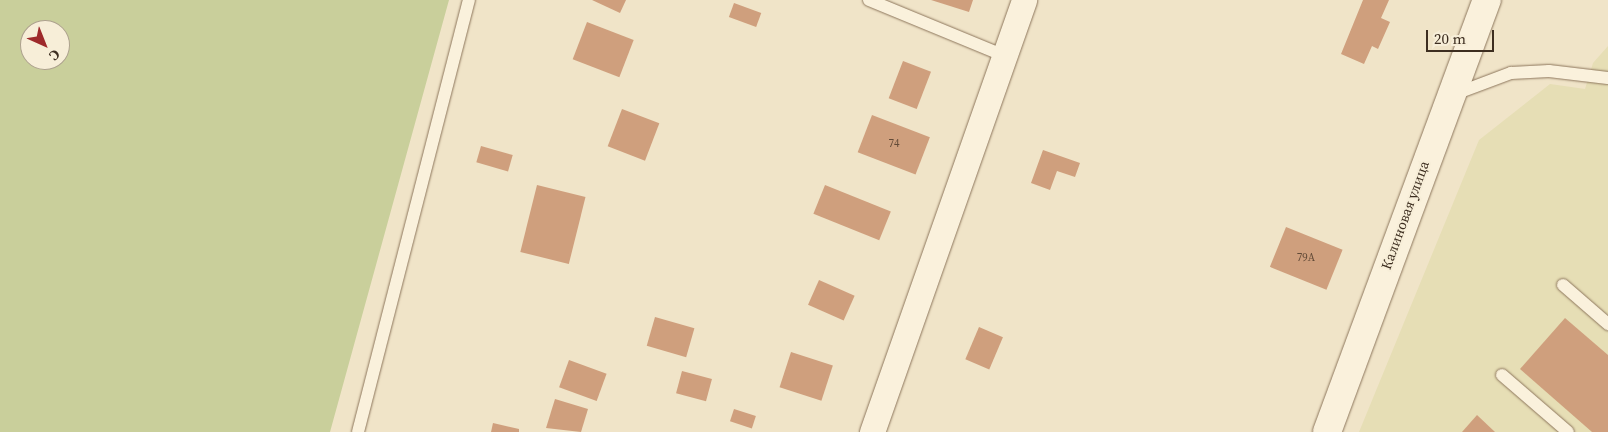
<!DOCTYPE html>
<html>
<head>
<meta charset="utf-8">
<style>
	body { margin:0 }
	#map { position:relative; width:1608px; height:432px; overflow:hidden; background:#f0e4c8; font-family:"Source Serif 4",serif }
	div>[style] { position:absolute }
	.farmland>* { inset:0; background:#e6deb5 }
	.green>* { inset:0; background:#c9cf9b }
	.building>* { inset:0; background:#cf9f7d; transform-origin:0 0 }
	.roads { filter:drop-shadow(0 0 1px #8d765c) drop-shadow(0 0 1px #8d765c) }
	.service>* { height:12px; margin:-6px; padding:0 6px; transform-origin:6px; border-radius:6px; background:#faf1dc }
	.minor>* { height:25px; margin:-12.5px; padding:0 12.5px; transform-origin:12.5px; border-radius:12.5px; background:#faf1dc }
	.tertiary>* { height:28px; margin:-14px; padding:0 14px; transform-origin:14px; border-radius:14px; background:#faf1dc }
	span { translate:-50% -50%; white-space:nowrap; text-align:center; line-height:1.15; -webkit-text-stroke:4px #f7eed8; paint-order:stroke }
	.number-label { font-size:11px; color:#624a37 }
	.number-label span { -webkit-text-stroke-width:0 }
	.street-label { font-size:14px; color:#3d2e20 }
	.north { position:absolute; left:20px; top:20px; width:50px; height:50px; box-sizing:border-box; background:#f7eed8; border:1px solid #ada18e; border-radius:50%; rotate:136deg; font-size:14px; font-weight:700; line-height:20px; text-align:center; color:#3d2e20 }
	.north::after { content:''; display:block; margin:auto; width:18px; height:22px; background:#9e2a2b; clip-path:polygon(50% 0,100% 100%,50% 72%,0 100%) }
	.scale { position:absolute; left:1426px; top:30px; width:68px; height:22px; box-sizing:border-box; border:2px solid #3d2e20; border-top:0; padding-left:6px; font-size:15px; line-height:18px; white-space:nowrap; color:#3d2e20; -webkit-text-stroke:4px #f7eed8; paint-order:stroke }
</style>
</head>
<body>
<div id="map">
	<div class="farmland">
		<div style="clip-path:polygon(1608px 46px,1608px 432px,1359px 432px,1479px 140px,1550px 84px,1585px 89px,1593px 63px)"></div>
	</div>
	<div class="green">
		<div style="clip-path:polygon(evenodd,0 0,449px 0,330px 432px,0 432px,0 0,30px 30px,60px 30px,60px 60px,30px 60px,30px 30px)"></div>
	</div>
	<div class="building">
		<div style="clip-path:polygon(592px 0,626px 0,620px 13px)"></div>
		<div style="clip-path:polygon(931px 0,973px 0,969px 12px)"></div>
		<div style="clip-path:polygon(1363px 0,1389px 0,1381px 18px,1390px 22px,1378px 49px,1372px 46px,1364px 64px,1341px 54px)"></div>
		<div style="left:734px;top:3px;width:29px;height:15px;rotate:20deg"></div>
		<div style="left:587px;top:22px;width:50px;height:40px;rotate:21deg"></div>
		<div style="left:903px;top:61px;width:30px;height:40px;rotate:21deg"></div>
		<div style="left:622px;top:109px;width:40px;height:40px;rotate:21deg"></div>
		<div style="left:872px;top:115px;width:62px;height:40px;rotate:21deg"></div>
		<div style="left:481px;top:146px;width:33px;height:17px;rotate:16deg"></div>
		<div style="clip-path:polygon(1043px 150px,1080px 163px,1075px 177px,1057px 171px,1050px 190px,1031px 183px)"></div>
		<div style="left:537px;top:185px;width:50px;height:69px;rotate:14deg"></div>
		<div style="left:825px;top:185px;width:71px;height:31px;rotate:22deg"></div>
		<div style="left:1286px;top:227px;width:61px;height:43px;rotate:22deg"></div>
		<div style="left:819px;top:280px;width:39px;height:27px;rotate:24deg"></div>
		<div style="left:655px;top:317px;width:41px;height:30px;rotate:16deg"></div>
		<div style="clip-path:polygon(1565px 318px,1608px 355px,1608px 432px,1592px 432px,1520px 369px)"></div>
		<div style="left:979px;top:327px;width:26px;height:35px;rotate:23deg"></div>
		<div style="left:791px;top:352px;width:44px;height:37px;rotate:18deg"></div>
		<div style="left:569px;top:360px;width:40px;height:29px;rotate:20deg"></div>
		<div style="left:682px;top:371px;width:31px;height:23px;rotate:15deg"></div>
		<div style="clip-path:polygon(555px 399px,588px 409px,581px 432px,546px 428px)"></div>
		<div style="left:734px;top:409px;width:23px;height:13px;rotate:18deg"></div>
		<div style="clip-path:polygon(1477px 415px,1495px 432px,1462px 432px)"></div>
		<div style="clip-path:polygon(493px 423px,519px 429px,519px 432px,491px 432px)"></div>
	</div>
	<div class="roads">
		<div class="service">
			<div style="left:869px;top:0;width:147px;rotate:22.4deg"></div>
			<div style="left:1455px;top:94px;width:60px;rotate:-20.6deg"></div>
			<div style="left:1511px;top:73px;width:38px;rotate:-3deg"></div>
			<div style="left:1549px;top:71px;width:59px;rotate:6.8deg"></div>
			<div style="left:1563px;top:285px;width:60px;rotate:40.9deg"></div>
			<div style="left:1502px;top:375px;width:87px;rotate:40.8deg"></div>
			<div style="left:358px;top:432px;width:446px;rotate:-75.6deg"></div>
		</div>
		<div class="minor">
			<div style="left:872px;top:432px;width:458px;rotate:-70.6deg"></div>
		</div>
		<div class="tertiary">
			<div style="left:1327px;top:432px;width:461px;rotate:-69.7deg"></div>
		</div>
	</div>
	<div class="number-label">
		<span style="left:894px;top:144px">74</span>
		<span style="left:1306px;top:258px">79А</span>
	</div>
	<div class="street-label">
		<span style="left:1405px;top:215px;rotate:-70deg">Калиновая улица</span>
	</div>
	<div class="north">С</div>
	<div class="scale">20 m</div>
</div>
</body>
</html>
